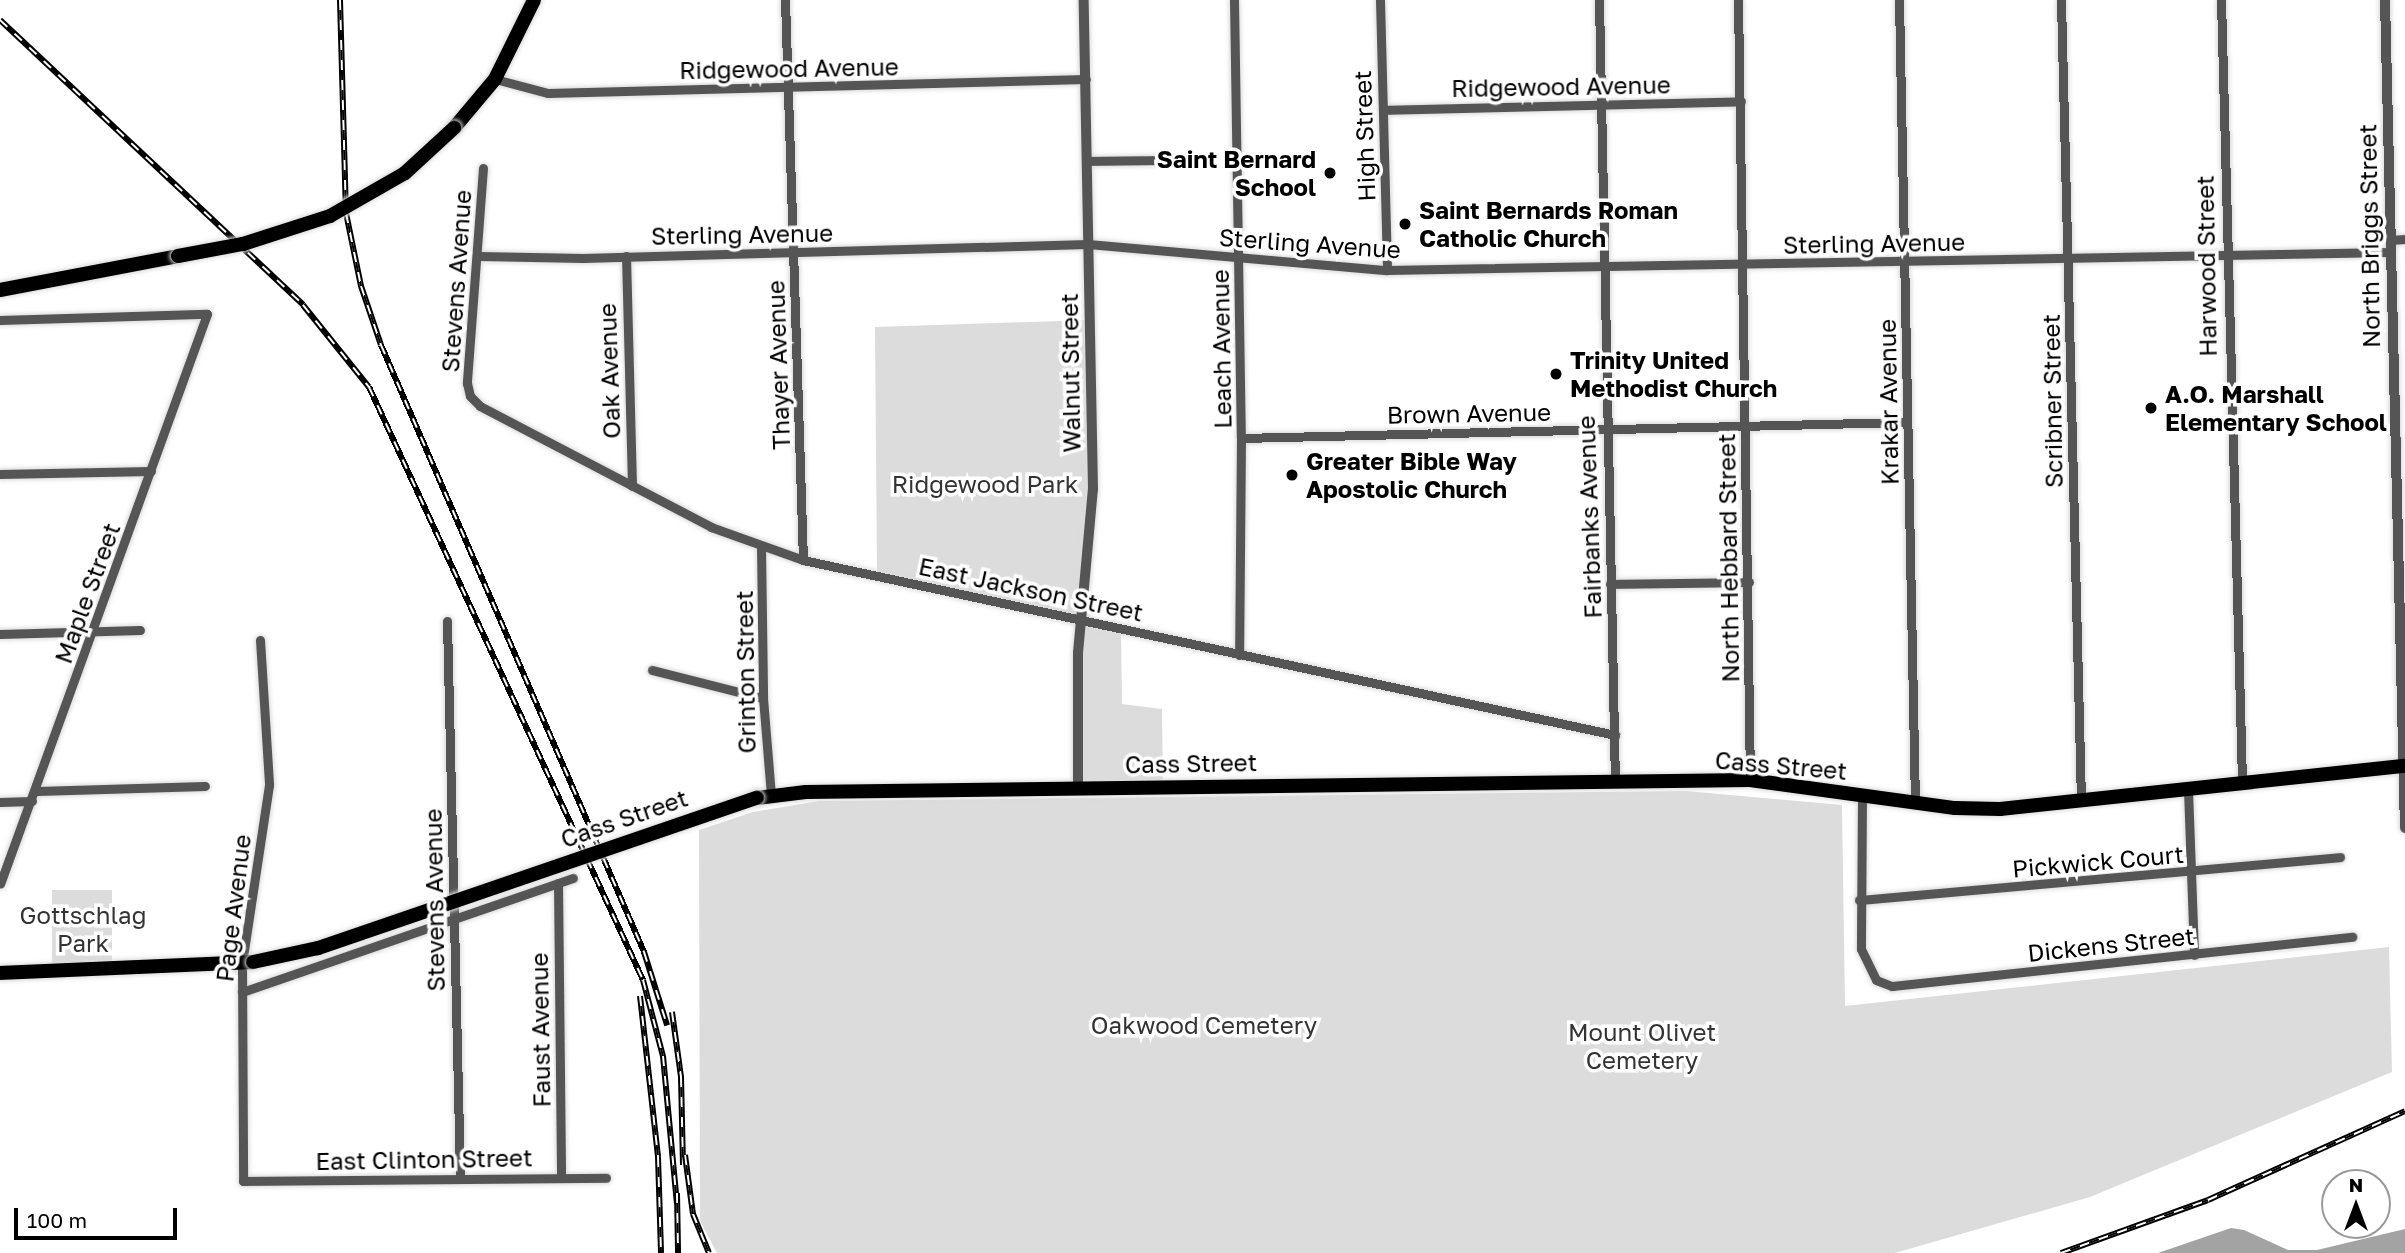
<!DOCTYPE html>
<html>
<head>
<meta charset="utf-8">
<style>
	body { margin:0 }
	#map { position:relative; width:2405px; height:1253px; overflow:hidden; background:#fff; font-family:"Golos Text",sans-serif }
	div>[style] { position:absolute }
	.green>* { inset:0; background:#dcdcdc; transform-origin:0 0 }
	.water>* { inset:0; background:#a3a3a3 }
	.roads { filter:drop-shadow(0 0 2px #dbdbdb) drop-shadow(0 0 2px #dbdbdb) }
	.minor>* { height:9px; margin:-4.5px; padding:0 4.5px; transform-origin:4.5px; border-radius:4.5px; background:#555 }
	.tertiary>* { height:10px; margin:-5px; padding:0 5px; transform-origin:5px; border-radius:5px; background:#555 }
	.primary>* { height:14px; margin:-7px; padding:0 7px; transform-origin:7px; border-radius:7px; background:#000 }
	.rail>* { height:6px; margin-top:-3px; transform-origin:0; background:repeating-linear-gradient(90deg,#fff 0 10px,#000 0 20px); box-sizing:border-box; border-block:2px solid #000 }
	.bridges { filter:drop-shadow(0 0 2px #dbdbdb) drop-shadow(0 0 2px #dbdbdb) }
	.primary-bridge>* { height:14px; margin:-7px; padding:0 7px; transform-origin:7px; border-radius:7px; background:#000 }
	.dots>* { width:19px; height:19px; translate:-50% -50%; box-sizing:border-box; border:4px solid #fff; border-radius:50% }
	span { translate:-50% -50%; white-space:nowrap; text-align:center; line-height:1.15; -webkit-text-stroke:7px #fff; paint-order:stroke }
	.street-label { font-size:24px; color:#000 }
	.poi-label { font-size:24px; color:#000; font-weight:700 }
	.right { translate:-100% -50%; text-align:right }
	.left { translate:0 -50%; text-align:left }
	.park-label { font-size:24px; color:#333 }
	.north { position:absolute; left:2321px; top:1169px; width:70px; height:70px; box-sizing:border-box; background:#fff; border:2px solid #999; border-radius:50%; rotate:0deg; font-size:19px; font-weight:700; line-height:28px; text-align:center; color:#000 }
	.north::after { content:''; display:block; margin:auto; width:24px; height:32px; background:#000; clip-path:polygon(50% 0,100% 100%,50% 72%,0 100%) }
	.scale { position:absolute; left:14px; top:1208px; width:163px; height:32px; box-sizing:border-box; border:4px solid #000; border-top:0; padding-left:9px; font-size:21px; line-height:24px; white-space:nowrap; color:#000; -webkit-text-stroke:5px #fff; paint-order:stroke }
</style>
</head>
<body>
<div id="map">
	<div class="green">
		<div style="clip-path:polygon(1089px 320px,1092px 487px,1081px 619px,877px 574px,875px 327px)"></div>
		<div style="clip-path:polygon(1083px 620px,1121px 629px,1122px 704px,1162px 709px,1163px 785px,1079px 786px)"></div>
		<div style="clip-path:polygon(1686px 791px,1842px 805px,1845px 1006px,2389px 947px,2392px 1072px,2090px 1197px,1895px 1253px,717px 1253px,700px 1221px,699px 830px,753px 812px,819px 801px)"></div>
		<div style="left:52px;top:890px;width:60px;height:80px"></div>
	</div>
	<div class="water">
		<div style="clip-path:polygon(2231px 1228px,2244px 1230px,2288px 1250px,2317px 1250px,2405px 1229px,2405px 1253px,2158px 1253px)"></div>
	</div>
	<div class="roads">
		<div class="minor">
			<div style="left:785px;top:0;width:560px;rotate:88.16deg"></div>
			<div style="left:1234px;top:0;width:438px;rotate:89.1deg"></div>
			<div style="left:1241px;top:438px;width:217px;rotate:90.5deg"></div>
			<div style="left:1380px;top:0;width:270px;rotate:88.5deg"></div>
			<div style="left:1599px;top:0;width:781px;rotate:88.83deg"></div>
			<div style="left:1738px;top:0;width:780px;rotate:89.12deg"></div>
			<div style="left:1899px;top:0;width:803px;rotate:88.86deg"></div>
			<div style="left:2061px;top:0;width:801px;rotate:88.57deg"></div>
			<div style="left:2221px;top:0;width:782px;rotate:88.46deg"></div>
			<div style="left:495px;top:79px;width:55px;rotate:14.8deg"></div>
			<div style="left:548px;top:93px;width:538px;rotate:-1.49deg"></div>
			<div style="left:1383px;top:110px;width:358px;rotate:-1.4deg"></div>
			<div style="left:1086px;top:161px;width:76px;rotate:-0.8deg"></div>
			<div style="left:483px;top:168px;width:216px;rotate:94.3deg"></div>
			<div style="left:467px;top:383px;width:13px;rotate:77deg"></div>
			<div style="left:470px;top:396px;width:14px;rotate:45deg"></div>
			<div style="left:480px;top:406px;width:261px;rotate:27.6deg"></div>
			<div style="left:711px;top:527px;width:98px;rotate:19.7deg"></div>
			<div style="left:803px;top:560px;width:831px;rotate:12.16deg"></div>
			<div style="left:2390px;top:240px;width:15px;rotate:-4deg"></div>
			<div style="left:479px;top:256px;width:104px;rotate:1.1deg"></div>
			<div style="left:583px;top:258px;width:505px;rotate:-1.59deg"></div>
			<div style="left:1088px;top:244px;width:300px;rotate:5deg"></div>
			<div style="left:1387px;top:270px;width:1003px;rotate:-1.03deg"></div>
			<div style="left:626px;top:256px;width:230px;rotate:88.5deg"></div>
			<div style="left:0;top:320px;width:207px;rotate:-1.7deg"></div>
			<div style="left:207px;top:314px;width:606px;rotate:109.96deg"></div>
			<div style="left:1241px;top:438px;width:666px;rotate:-1.38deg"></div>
			<div style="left:0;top:474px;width:151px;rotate:-1.1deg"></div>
			<div style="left:761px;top:547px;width:151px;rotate:89.2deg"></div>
			<div style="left:763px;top:698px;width:97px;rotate:85.3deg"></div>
			<div style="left:1610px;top:584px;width:139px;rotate:-0.8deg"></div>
			<div style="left:447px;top:621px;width:557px;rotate:88.66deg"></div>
			<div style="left:0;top:634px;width:140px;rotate:-1.6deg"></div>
			<div style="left:260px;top:640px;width:145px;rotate:86.4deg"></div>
			<div style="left:269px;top:785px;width:181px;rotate:98.6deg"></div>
			<div style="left:242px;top:964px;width:217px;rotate:89.7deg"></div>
			<div style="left:243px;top:1181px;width:363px;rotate:-0.5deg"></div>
			<div style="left:652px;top:670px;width:114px;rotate:14.2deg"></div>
			<div style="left:2188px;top:790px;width:165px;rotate:87.9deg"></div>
			<div style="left:37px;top:791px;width:168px;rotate:-1.7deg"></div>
			<div style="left:1862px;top:796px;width:153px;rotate:90.4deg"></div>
			<div style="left:1861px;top:949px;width:34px;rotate:64deg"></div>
			<div style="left:1876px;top:980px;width:17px;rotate:21deg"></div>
			<div style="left:1892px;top:986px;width:463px;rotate:-6.1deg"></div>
			<div style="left:0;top:802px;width:32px;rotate:-2deg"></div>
			<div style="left:558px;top:883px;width:294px;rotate:89.4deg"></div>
			<div style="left:1859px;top:900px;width:483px;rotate:-5.1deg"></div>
			<div style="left:242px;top:992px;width:350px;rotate:-19deg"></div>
		</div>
		<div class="tertiary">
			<div style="left:2385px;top:0;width:828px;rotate:88.62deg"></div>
			<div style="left:1078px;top:787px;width:134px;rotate:-90deg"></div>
			<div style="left:1078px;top:653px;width:165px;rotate:-84.8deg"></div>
			<div style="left:1093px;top:489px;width:489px;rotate:-91.1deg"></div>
		</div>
		<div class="primary">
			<div style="left:454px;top:128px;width:64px;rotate:-50.1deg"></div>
			<div style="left:495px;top:79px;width:88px;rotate:-63.7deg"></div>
			<div style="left:0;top:290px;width:181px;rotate:-10.8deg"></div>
			<div style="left:757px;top:798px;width:49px;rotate:-7deg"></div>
			<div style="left:806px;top:792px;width:944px;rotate:-0.73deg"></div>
			<div style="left:1750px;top:780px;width:207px;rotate:7.8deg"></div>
			<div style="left:1955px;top:808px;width:45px;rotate:1.3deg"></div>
			<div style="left:2000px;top:809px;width:407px;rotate:-6.1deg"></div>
			<div style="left:0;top:973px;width:253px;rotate:-2.5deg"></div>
		</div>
	</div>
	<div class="rail">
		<div style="left:340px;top:0;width:213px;rotate:88.4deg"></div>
		<div style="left:346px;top:213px;width:75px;rotate:78.4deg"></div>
		<div style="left:361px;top:286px;width:62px;rotate:71.3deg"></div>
		<div style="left:381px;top:345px;width:662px;rotate:66.57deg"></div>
		<div style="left:644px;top:952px;width:77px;rotate:72.5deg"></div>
		<div style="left:0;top:20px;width:416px;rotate:43.2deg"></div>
		<div style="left:303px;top:305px;width:105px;rotate:51.2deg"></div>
		<div style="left:369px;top:387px;width:653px;rotate:65.2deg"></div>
		<div style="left:643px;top:980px;width:79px;rotate:75.3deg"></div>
		<div style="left:663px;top:1056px;width:148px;rotate:84.6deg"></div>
		<div style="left:640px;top:996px;width:162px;rotate:83.6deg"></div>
		<div style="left:658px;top:1157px;width:96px;rotate:88.2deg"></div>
		<div style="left:672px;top:1012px;width:66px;rotate:82.1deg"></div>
		<div style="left:681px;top:1077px;width:88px;rotate:88.7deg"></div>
		<div style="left:685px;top:1155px;width:60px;rotate:82.3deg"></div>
		<div style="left:693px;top:1214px;width:42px;rotate:67.7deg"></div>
		<div style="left:677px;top:1193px;width:60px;rotate:89deg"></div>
		<div style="left:2061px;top:1253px;width:156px;rotate:-19.8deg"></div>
		<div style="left:2208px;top:1200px;width:216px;rotate:-24.3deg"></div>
	</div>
	<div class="bridges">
		<div class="primary-bridge">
			<div style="left:178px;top:256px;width:66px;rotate:-10.5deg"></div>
			<div style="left:243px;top:244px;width:91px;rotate:-17.8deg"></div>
			<div style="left:330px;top:216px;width:86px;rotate:-29.8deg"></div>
			<div style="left:405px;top:173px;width:67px;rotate:-42.6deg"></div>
			<div style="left:253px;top:962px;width:66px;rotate:-12.2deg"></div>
			<div style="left:318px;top:948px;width:464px;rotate:-18.9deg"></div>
		</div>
	</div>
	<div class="dots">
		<div style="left:1330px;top:173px;background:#000"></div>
		<div style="left:1405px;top:224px;background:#000"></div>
		<div style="left:1556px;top:374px;background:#000"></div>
		<div style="left:2151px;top:408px;background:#000"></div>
		<div style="left:1292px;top:475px;background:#000"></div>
	</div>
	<div class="street-label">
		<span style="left:789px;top:68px;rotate:-1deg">Ridgewood Avenue</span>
		<span style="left:1561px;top:86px;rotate:-1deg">Ridgewood Avenue</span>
		<span style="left:1364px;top:136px;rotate:-92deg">High Street</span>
		<span style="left:742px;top:234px;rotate:-1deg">Sterling Avenue</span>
		<span style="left:2369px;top:236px;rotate:-91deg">North Briggs Street</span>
		<span style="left:1310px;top:243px;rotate:4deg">Sterling Avenue</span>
		<span style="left:1874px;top:243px;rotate:-1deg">Sterling Avenue</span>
		<span style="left:2206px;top:266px;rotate:-91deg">Harwood Street</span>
		<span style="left:456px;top:281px;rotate:-86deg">Stevens Avenue</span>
		<span style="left:1221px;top:349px;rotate:-91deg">Leach Avenue</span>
		<span style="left:778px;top:365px;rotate:-92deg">Thayer Avenue</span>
		<span style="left:609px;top:371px;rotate:-92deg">Oak Avenue</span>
		<span style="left:1070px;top:373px;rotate:-91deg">Walnut Street</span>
		<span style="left:2052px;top:401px;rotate:-91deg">Scribner Street</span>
		<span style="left:1888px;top:402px;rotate:-91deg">Krakar Avenue</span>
		<span style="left:1469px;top:413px;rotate:-1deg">Brown Avenue</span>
		<span style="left:1589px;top:517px;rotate:-92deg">Fairbanks Avenue</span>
		<span style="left:1728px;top:558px;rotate:-91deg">North Hebbard Street</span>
		<span style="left:1031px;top:589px;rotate:12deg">East Jackson Street</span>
		<span style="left:87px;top:593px;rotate:-70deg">Maple Street</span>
		<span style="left:745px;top:672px;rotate:-91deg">Grinton Street</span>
		<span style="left:1191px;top:763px;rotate:-1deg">Cass Street</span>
		<span style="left:1781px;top:765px;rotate:5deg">Cass Street</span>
		<span style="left:624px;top:818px;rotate:-19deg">Cass Street</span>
		<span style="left:2098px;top:861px;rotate:-5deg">Pickwick Court</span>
		<span style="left:434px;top:900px;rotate:-91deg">Stevens Avenue</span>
		<span style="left:233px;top:908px;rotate:-83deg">Page Avenue</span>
		<span style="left:2111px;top:944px;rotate:-6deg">Dickens Street</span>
		<span style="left:540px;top:1030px;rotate:-91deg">Faust Avenue</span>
		<span style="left:424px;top:1159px;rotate:-1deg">East Clinton Street</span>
	</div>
	<div class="poi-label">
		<span class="right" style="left:1316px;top:173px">Saint Bernard<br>School</span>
		<span class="left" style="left:1419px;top:224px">Saint Bernards Roman<br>Catholic Church</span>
		<span class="left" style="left:1570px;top:374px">Trinity United<br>Methodist Church</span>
		<span class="left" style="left:2165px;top:408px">A.O. Marshall<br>Elementary School</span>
		<span class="left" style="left:1306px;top:475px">Greater Bible Way<br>Apostolic Church</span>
	</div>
	<div class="park-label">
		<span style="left:985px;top:484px">Ridgewood Park</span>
		<span style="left:83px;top:929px">Gottschlag<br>Park</span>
		<span style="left:1204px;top:1025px">Oakwood Cemetery</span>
		<span style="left:1642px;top:1046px">Mount Olivet<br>Cemetery</span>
	</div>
	<div class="north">N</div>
	<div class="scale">100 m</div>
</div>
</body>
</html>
